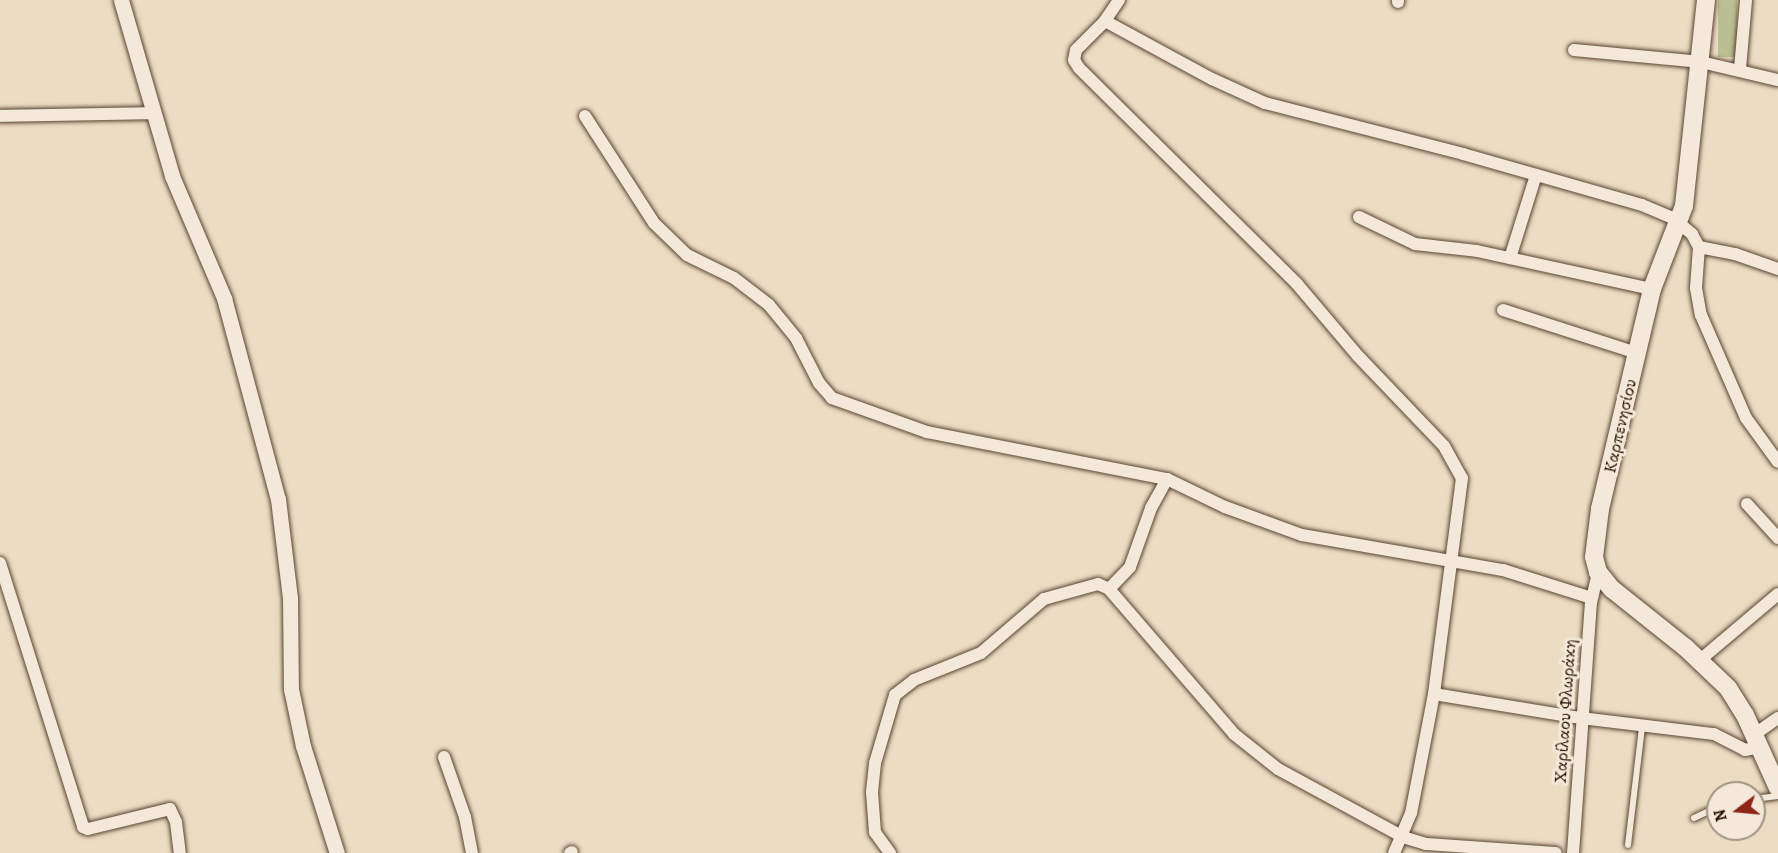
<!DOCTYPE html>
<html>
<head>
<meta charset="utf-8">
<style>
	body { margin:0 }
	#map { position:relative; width:1778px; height:853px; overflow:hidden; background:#eddcc4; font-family:Alegreya,serif }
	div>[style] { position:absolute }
	.green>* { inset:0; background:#bac093; transform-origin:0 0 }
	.roads { filter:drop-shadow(0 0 2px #594431) drop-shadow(0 0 2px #594431) }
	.service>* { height:6px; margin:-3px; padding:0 3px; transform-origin:3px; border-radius:3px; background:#f3e8d9 }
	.minor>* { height:12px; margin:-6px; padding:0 6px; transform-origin:6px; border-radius:6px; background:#f3e8d9 }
	.tertiary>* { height:15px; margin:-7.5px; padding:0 7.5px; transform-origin:7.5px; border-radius:7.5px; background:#f3e8d9 }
	.secondary>* { height:18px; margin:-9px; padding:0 9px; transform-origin:9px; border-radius:9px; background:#f3e8d9 }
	span { translate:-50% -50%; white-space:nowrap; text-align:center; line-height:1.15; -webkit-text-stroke:6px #f3e8d9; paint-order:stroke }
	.street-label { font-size:18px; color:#281100 }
	.north { position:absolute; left:1706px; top:781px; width:60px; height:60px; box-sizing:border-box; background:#f3e8d9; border:2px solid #a29282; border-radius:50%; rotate:254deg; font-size:16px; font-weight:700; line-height:24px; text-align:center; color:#281100 }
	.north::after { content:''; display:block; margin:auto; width:21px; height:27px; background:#8f2418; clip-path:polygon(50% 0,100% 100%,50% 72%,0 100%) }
</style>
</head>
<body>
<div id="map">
	<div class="green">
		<div style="left:1718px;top:0;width:19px;height:57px"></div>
	</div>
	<div class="roads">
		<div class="service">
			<div style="left:1754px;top:799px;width:24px;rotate:-7deg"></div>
			<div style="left:1694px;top:818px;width:26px;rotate:-25deg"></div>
			<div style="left:1628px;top:845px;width:119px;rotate:-83.2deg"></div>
		</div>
		<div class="minor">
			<div style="left:1119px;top:0;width:25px;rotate:124deg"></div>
			<div style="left:1105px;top:21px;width:41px;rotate:135deg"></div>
			<div style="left:1076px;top:50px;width:10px;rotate:101deg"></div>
			<div style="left:1074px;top:60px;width:9px;rotate:58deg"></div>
			<div style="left:1079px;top:68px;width:307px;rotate:44.7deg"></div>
			<div style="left:1297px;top:284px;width:94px;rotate:49.7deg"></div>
			<div style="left:1358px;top:356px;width:124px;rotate:46.3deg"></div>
			<div style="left:1444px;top:446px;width:37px;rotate:61deg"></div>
			<div style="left:1462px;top:478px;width:218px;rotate:97.4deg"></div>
			<div style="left:1434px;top:694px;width:121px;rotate:100.9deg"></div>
			<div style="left:1411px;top:813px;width:43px;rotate:113deg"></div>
			<div style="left:1398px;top:2px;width:2px;rotate:-90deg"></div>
			<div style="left:1105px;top:21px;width:122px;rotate:28.5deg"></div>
			<div style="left:1212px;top:79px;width:58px;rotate:24.4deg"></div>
			<div style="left:1265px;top:103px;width:204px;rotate:14.4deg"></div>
			<div style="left:1463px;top:154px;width:186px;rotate:15.9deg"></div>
			<div style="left:1642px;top:205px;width:34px;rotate:23deg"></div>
			<div style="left:1673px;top:218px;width:25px;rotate:40deg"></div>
			<div style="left:1692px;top:234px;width:15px;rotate:62deg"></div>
			<div style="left:1699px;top:247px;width:41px;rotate:94.2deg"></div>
			<div style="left:1696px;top:288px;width:27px;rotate:80deg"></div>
			<div style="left:1701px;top:315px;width:112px;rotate:66.4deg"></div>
			<div style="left:1746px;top:418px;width:54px;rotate:54deg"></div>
			<div style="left:1574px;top:50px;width:128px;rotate:5.4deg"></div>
			<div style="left:1701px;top:62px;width:79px;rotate:13.2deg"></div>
			<div style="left:1740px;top:69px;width:69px;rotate:-85deg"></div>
			<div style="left:0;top:116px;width:154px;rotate:-1.1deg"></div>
			<div style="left:585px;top:116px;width:127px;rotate:57.2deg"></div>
			<div style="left:654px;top:223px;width:46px;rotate:44.1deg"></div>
			<div style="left:687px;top:255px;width:52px;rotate:26.1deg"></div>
			<div style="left:734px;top:278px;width:44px;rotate:37.6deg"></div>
			<div style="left:769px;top:305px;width:43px;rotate:50.7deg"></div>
			<div style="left:796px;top:338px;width:51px;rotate:62.9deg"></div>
			<div style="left:819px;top:383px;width:20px;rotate:49deg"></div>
			<div style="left:832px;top:398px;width:101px;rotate:19.7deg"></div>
			<div style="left:927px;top:432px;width:245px;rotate:11.1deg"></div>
			<div style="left:1359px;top:217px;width:62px;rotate:25.7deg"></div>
			<div style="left:1415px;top:244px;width:62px;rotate:6.4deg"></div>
			<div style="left:1477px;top:251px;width:179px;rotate:12.3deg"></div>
			<div style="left:1699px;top:247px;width:37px;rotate:11deg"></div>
			<div style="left:1735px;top:254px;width:46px;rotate:19.2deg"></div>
			<div style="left:1510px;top:258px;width:87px;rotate:-72.6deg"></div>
			<div style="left:1503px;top:310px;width:141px;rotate:17.8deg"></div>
			<div style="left:1747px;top:504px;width:46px;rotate:47.6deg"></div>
			<div style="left:0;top:563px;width:277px;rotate:72.5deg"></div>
			<div style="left:83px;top:827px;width:5px;rotate:22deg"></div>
			<div style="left:88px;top:829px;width:84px;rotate:-13.7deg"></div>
			<div style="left:170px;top:809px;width:14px;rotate:65deg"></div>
			<div style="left:176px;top:822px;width:31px;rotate:83deg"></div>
			<div style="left:1109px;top:589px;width:30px;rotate:-46deg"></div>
			<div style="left:1130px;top:567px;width:63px;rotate:-70.4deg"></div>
			<div style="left:1151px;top:508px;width:33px;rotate:-61deg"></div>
			<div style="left:1167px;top:479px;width:64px;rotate:25.8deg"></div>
			<div style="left:1225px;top:507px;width:82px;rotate:20deg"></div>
			<div style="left:1302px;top:535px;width:204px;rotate:9.9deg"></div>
			<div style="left:1503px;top:570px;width:93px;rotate:17.5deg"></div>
			<div style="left:1700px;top:660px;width:102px;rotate:-40.2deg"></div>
			<div style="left:1434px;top:694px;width:149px;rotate:9.3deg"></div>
			<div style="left:1581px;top:718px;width:134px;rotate:6.9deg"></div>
			<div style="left:1714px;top:734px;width:35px;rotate:27deg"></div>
			<div style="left:1745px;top:750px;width:16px;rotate:-11deg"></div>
			<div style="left:1755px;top:734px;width:28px;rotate:-35deg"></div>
			<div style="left:444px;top:757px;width:64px;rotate:70.7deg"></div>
			<div style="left:465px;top:817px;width:37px;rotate:79deg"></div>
			<div style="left:570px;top:853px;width:2px;rotate:-27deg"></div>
			<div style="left:890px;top:853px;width:26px;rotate:-126deg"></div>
			<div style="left:875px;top:832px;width:40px;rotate:-94.3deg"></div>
			<div style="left:872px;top:792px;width:29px;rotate:-84deg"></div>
			<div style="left:875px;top:763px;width:71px;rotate:-73.6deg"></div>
			<div style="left:895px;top:695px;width:24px;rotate:-38deg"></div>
			<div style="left:914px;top:680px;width:72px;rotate:-21.9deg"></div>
			<div style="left:981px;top:653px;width:83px;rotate:-40.6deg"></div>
			<div style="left:1044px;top:599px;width:56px;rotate:-15.5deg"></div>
			<div style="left:1098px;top:584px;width:12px;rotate:24deg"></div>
			<div style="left:1109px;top:589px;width:191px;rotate:49.2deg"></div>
			<div style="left:1234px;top:734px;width:56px;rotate:38.5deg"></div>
			<div style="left:1278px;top:769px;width:142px;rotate:28.5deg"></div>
			<div style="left:1403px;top:837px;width:24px;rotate:17deg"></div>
			<div style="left:1426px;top:844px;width:130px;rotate:4deg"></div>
			<div style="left:1573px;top:853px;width:251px;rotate:-85.9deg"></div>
			<div style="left:1591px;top:603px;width:32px;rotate:-77deg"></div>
		</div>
		<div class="tertiary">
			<div style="left:121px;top:0;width:183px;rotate:73.8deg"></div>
			<div style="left:172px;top:176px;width:133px;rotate:66.9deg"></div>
			<div style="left:224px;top:298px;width:208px;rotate:75deg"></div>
			<div style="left:278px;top:499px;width:100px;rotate:83.1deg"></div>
			<div style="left:290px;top:598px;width:91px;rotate:89.4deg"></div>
			<div style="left:291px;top:689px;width:58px;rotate:78.1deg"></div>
			<div style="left:303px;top:746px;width:112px;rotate:72.4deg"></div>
		</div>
		<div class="secondary">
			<div style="left:1706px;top:0;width:207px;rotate:96.1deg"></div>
			<div style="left:1684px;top:206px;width:89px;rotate:111.1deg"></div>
			<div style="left:1652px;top:289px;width:226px;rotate:103.3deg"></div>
			<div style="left:1600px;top:509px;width:48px;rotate:97.1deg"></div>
			<div style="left:1594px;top:557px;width:16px;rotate:75deg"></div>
			<div style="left:1598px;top:572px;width:22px;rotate:51deg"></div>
			<div style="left:1612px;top:589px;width:95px;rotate:38.6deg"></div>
			<div style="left:1686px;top:648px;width:58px;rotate:43.6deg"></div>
			<div style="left:1728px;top:688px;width:32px;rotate:58deg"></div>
			<div style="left:1745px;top:715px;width:80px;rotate:65.7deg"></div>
		</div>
	</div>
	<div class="street-label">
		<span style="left:1620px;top:426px;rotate:-77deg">Καρπενησίου</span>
		<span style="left:1565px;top:711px;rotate:-86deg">Χαρίλαου Φλωράκη</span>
	</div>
	<div class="north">N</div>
</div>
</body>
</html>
